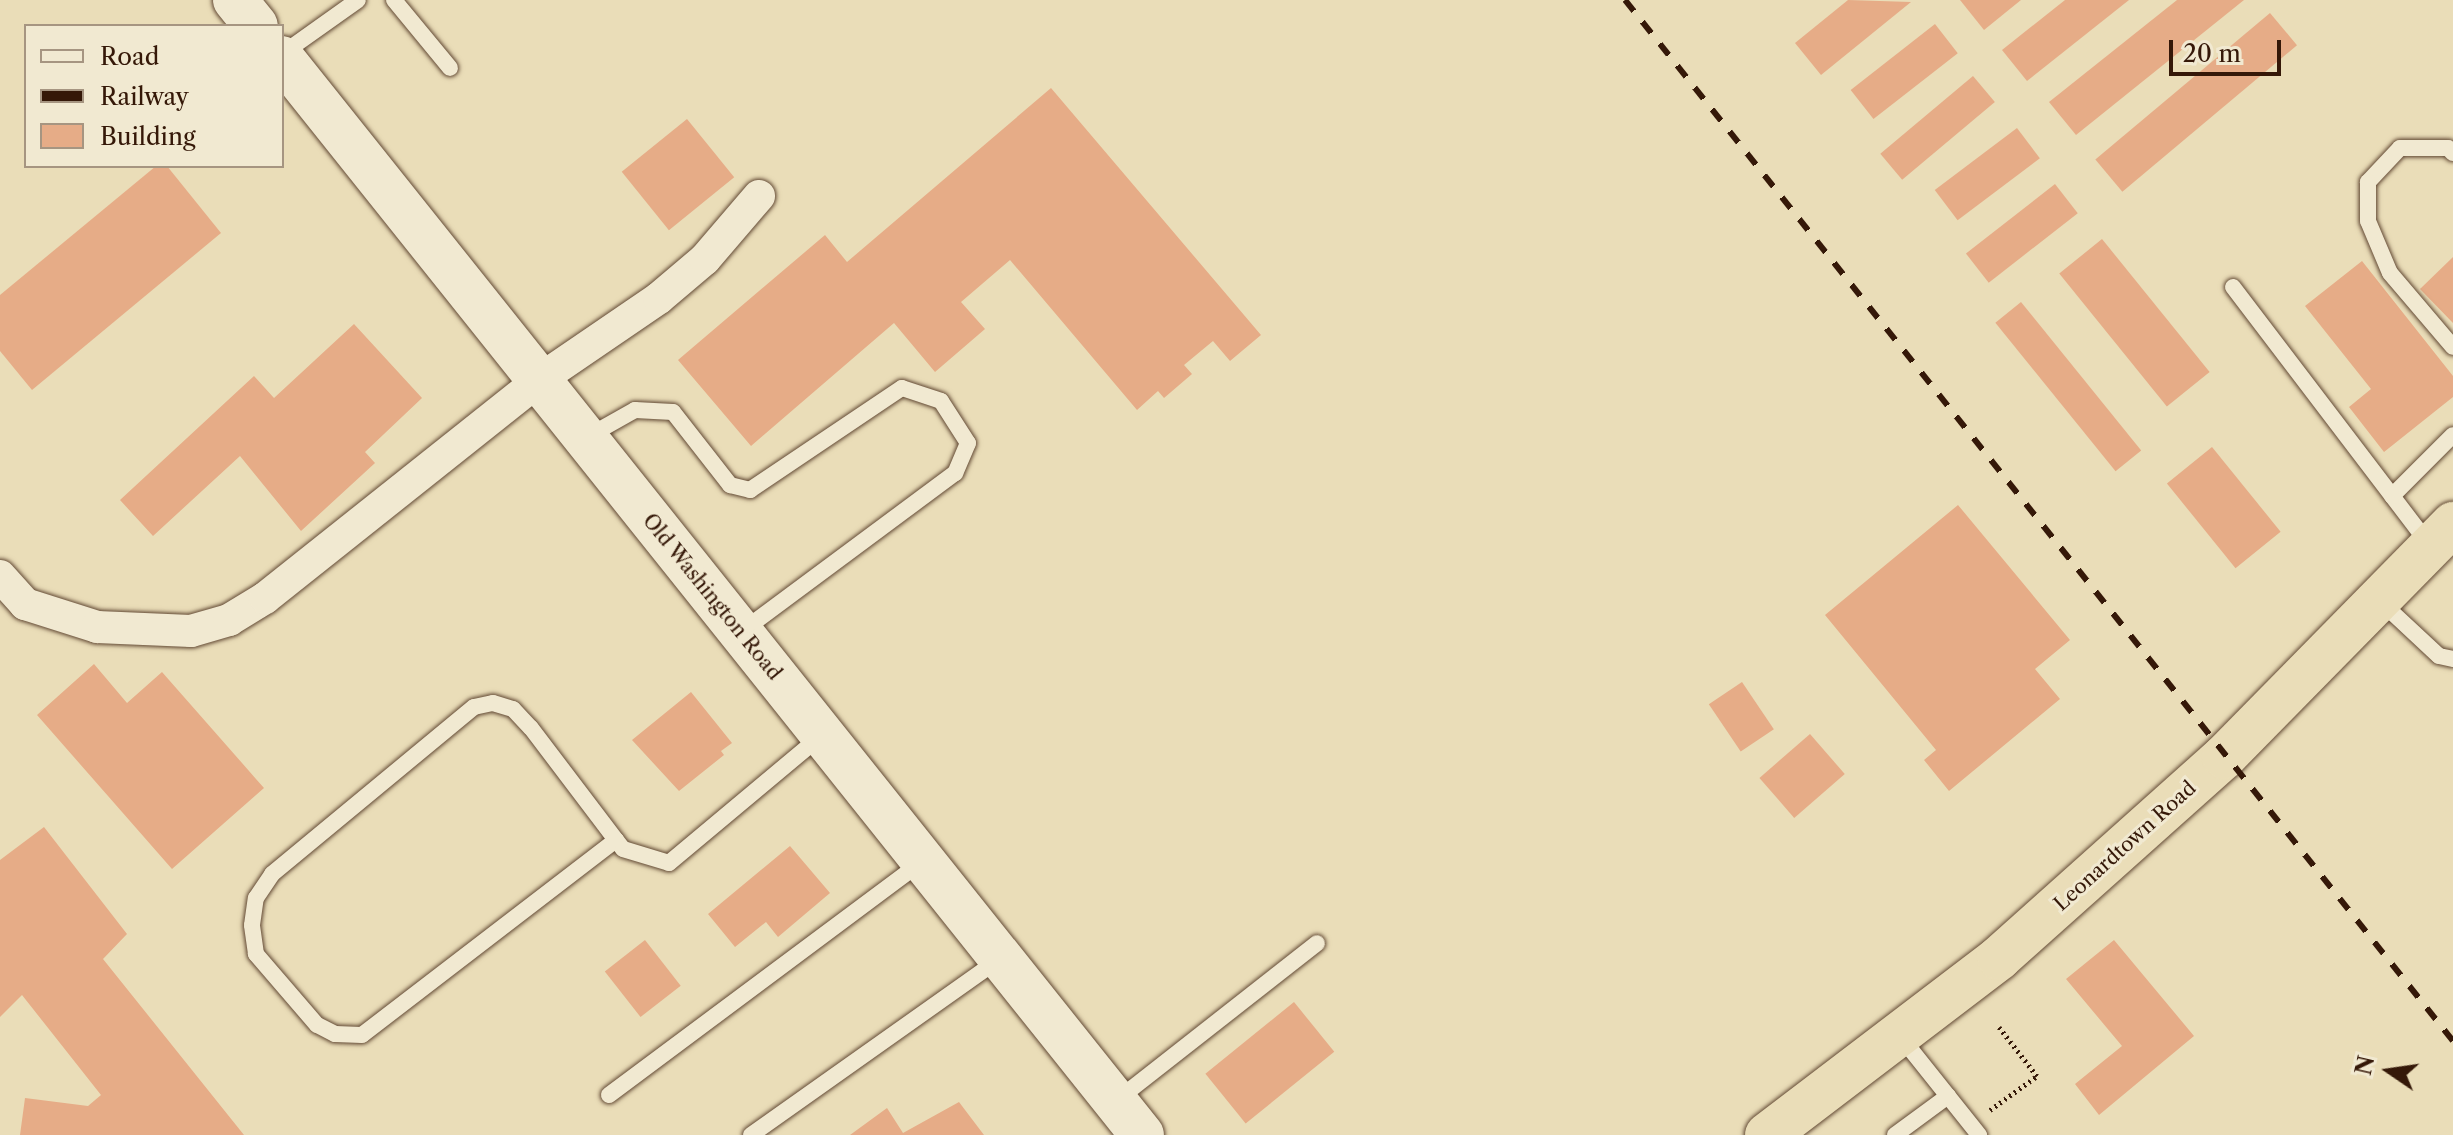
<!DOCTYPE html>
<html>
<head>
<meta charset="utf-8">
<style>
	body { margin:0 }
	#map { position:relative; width:2453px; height:1135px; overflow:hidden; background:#eaddb8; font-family:"Libre Caslon Text",serif }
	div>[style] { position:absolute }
	.building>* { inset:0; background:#e6ac87; transform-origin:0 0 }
	.path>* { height:5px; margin-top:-2.5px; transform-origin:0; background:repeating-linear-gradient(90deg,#351808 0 2px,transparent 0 6px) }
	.roads { filter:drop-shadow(0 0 2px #624934) drop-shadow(0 0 2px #624934) }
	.service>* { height:16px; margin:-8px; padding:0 8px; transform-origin:8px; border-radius:8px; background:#f1e9d1 }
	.minor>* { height:32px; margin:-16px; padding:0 16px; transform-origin:16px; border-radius:16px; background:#f1e9d1 }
	.secondary>* { height:44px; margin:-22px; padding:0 22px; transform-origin:22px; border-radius:22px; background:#f1e9d1 }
	.trunk>* { height:44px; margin:-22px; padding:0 22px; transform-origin:22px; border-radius:22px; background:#eaddb8 }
	.rail>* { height:6px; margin-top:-3px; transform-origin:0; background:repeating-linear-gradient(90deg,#351808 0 14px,transparent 0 28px) }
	span { translate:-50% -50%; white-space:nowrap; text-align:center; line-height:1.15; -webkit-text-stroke:6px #f1e9d1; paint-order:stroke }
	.street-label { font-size:20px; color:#351808 }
	.legend { position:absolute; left:24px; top:24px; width:260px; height:144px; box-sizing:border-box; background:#f1e9d1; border:2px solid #a69581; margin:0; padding:10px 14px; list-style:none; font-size:24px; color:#351808 }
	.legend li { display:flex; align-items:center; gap:16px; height:40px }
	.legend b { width:40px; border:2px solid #a69581 }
	.north { position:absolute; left:2349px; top:1031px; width:80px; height:80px; -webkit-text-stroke:6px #f1e9d1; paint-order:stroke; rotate:283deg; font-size:22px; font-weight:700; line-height:32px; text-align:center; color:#351808 }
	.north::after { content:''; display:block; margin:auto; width:28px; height:36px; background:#351808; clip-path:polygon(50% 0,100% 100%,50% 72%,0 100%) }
	.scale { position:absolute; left:2169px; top:40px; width:112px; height:36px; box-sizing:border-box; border:4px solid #351808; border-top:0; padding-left:10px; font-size:24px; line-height:28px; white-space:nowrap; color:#351808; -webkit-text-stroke:6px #f1e9d1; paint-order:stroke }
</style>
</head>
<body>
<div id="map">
	<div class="building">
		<div style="clip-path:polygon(1848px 0,1911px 2px,1821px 75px,1795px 43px)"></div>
		<div style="clip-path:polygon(1960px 0,2021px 0,1984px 30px)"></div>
		<div style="clip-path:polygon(2065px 0,2129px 0,2027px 81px,2002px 50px)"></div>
		<div style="clip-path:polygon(2177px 0,2244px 0,2076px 135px,2049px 102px)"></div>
		<div style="left:2270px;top:13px;width:42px;height:228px;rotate:50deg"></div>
		<div style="left:1935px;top:24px;width:37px;height:107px;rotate:52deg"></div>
		<div style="left:1973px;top:76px;width:34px;height:121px;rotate:50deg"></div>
		<div style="clip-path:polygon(1051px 88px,1261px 335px,1230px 361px,1213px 341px,1184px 365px,1192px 374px,1164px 398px,1158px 391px,1137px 410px,1010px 260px,961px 302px,985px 329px,935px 372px,894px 323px,751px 446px,678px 360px,825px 235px,847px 262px)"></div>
		<div style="left:687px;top:119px;width:75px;height:84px;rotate:51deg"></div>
		<div style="left:2017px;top:128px;width:38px;height:103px;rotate:53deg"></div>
		<div style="clip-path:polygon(156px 166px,167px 166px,221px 233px,32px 390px,0 351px,0 295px)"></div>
		<div style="left:2055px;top:184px;width:37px;height:113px;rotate:52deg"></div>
		<div style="left:2102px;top:239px;width:171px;height:55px;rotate:51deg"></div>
		<div style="clip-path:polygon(2453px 257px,2453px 323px,2420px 289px)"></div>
		<div style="clip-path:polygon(2362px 261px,2453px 376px,2453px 397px,2384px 452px,2349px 407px,2371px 389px,2305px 306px)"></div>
		<div style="left:2021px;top:302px;width:191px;height:33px;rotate:51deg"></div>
		<div style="clip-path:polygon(354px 324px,422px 398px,365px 452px,375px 463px,301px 531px,240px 456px,153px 536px,120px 500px,254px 376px,274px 398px)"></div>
		<div style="left:2212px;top:447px;width:109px;height:58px;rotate:51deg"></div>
		<div style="clip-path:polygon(1958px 505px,2070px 640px,2035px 669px,2060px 699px,1949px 791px,1924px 760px,1936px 750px,1825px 615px)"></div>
		<div style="clip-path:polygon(94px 664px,127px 703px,162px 672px,264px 788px,172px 869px,37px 715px)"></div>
		<div style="left:1742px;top:682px;width:57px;height:40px;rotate:56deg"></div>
		<div style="clip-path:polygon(691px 692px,732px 743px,721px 751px,724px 755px,679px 791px,632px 740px)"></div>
		<div style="left:1810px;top:734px;width:53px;height:67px;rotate:49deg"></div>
		<div style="clip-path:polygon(44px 827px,127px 934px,103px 959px,244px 1135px,20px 1135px,25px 1098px,88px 1106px,101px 1095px,22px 995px,0 1017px,0 860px)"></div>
		<div style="clip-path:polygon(790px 846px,830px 893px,778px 937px,766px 922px,735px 947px,708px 914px)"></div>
		<div style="left:645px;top:940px;width:58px;height:51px;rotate:52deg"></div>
		<div style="clip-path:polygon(2114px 940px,2194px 1036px,2099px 1115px,2075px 1084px,2122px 1046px,2066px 979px)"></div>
		<div style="left:1294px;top:1002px;width:64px;height:114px;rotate:51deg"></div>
		<div style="clip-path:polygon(959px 1102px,984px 1135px,850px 1135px,887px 1108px,903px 1133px)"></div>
	</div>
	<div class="path">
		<div style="left:1990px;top:1110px;width:58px;rotate:-35.9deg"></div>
		<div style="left:2037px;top:1076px;width:62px;rotate:-127.8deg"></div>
	</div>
	<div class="roads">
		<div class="service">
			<div style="left:394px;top:0;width:88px;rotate:50.5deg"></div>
			<div style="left:282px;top:54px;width:93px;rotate:-35.4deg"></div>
			<div style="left:2453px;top:153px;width:7px;rotate:-135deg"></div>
			<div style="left:2448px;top:148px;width:48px;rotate:180deg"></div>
			<div style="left:2400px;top:148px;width:47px;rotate:133.3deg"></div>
			<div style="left:2368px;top:182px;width:39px;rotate:90deg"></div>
			<div style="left:2368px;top:221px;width:56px;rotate:67.1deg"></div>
			<div style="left:2390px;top:273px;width:97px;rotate:49.6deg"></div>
			<div style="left:2233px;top:287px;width:325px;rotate:52.7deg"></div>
			<div style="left:587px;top:437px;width:55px;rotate:-29.4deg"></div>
			<div style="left:635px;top:410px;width:38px;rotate:3deg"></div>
			<div style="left:673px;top:412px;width:93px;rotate:52deg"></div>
			<div style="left:730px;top:485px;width:21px;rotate:14deg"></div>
			<div style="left:750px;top:490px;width:183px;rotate:-33.9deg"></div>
			<div style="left:902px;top:388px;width:41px;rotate:18.4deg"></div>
			<div style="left:941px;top:401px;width:50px;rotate:57.3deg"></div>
			<div style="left:968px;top:443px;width:33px;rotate:113deg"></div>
			<div style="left:955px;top:473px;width:267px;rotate:143.4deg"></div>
			<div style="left:2392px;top:496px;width:86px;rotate:-45deg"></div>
			<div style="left:2381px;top:602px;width:79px;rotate:43deg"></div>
			<div style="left:2439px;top:656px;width:14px;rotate:12deg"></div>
			<div style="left:616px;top:840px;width:320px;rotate:142.5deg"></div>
			<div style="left:362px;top:1035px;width:27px;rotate:-178deg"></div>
			<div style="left:335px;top:1034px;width:20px;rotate:-153deg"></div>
			<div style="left:317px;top:1025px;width:94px;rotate:-130.7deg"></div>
			<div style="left:256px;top:954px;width:29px;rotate:-98deg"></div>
			<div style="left:252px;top:925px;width:27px;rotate:-82deg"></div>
			<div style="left:256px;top:898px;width:29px;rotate:-56deg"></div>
			<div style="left:272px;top:874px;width:262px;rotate:-39.6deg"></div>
			<div style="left:474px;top:707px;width:19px;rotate:-12deg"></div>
			<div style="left:493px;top:703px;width:21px;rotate:17deg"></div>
			<div style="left:513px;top:709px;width:26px;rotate:47deg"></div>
			<div style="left:531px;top:728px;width:141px;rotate:52.8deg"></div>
			<div style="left:616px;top:840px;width:11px;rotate:52deg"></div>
			<div style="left:623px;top:849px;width:48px;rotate:16.9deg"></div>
			<div style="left:669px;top:863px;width:198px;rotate:-39.9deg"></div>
			<div style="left:1900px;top:1036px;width:127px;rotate:51.4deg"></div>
			<div style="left:609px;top:1095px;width:390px;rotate:-36.7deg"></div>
			<div style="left:1117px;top:1100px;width:254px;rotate:-38.1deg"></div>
			<div style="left:751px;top:1135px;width:305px;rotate:-35.3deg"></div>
			<div style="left:1895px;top:1135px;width:66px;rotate:-36.3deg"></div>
		</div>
		<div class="minor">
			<div style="left:0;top:576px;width:38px;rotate:48deg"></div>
			<div style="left:25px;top:604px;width:76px;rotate:17.7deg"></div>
			<div style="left:97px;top:627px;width:94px;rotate:2.4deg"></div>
			<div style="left:191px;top:631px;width:40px;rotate:-16deg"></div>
			<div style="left:229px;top:620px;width:42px;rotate:-31.4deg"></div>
			<div style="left:265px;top:598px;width:350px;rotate:-38.5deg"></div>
			<div style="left:539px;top:380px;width:145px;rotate:-34.3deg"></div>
			<div style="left:659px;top:298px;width:60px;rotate:-40.3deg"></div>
			<div style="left:705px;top:259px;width:83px;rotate:-49.4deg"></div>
		</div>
		<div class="secondary">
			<div style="left:235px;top:0;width:33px;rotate:51deg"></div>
			<div style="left:282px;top:58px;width:1378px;rotate:51.39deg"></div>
		</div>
		<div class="trunk">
			<div style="left:1767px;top:1135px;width:292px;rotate:-37.3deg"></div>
			<div style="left:1999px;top:958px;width:302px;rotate:-41.8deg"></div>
			<div style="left:2224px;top:757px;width:327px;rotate:-45.5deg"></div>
		</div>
	</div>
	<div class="rail">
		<div style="left:1625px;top:0;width:1330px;rotate:51.5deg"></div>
	</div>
	<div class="street-label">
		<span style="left:712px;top:597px;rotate:51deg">Old Washington Road</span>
		<span style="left:2125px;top:846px;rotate:-42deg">Leonardtown Road</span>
	</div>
	<ul class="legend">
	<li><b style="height:10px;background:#f1e9d1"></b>Road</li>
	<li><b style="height:10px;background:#351808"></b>Railway</li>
	<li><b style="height:22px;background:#e6ac87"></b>Building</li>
	</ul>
	<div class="north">N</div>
	<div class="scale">20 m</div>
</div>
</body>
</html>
